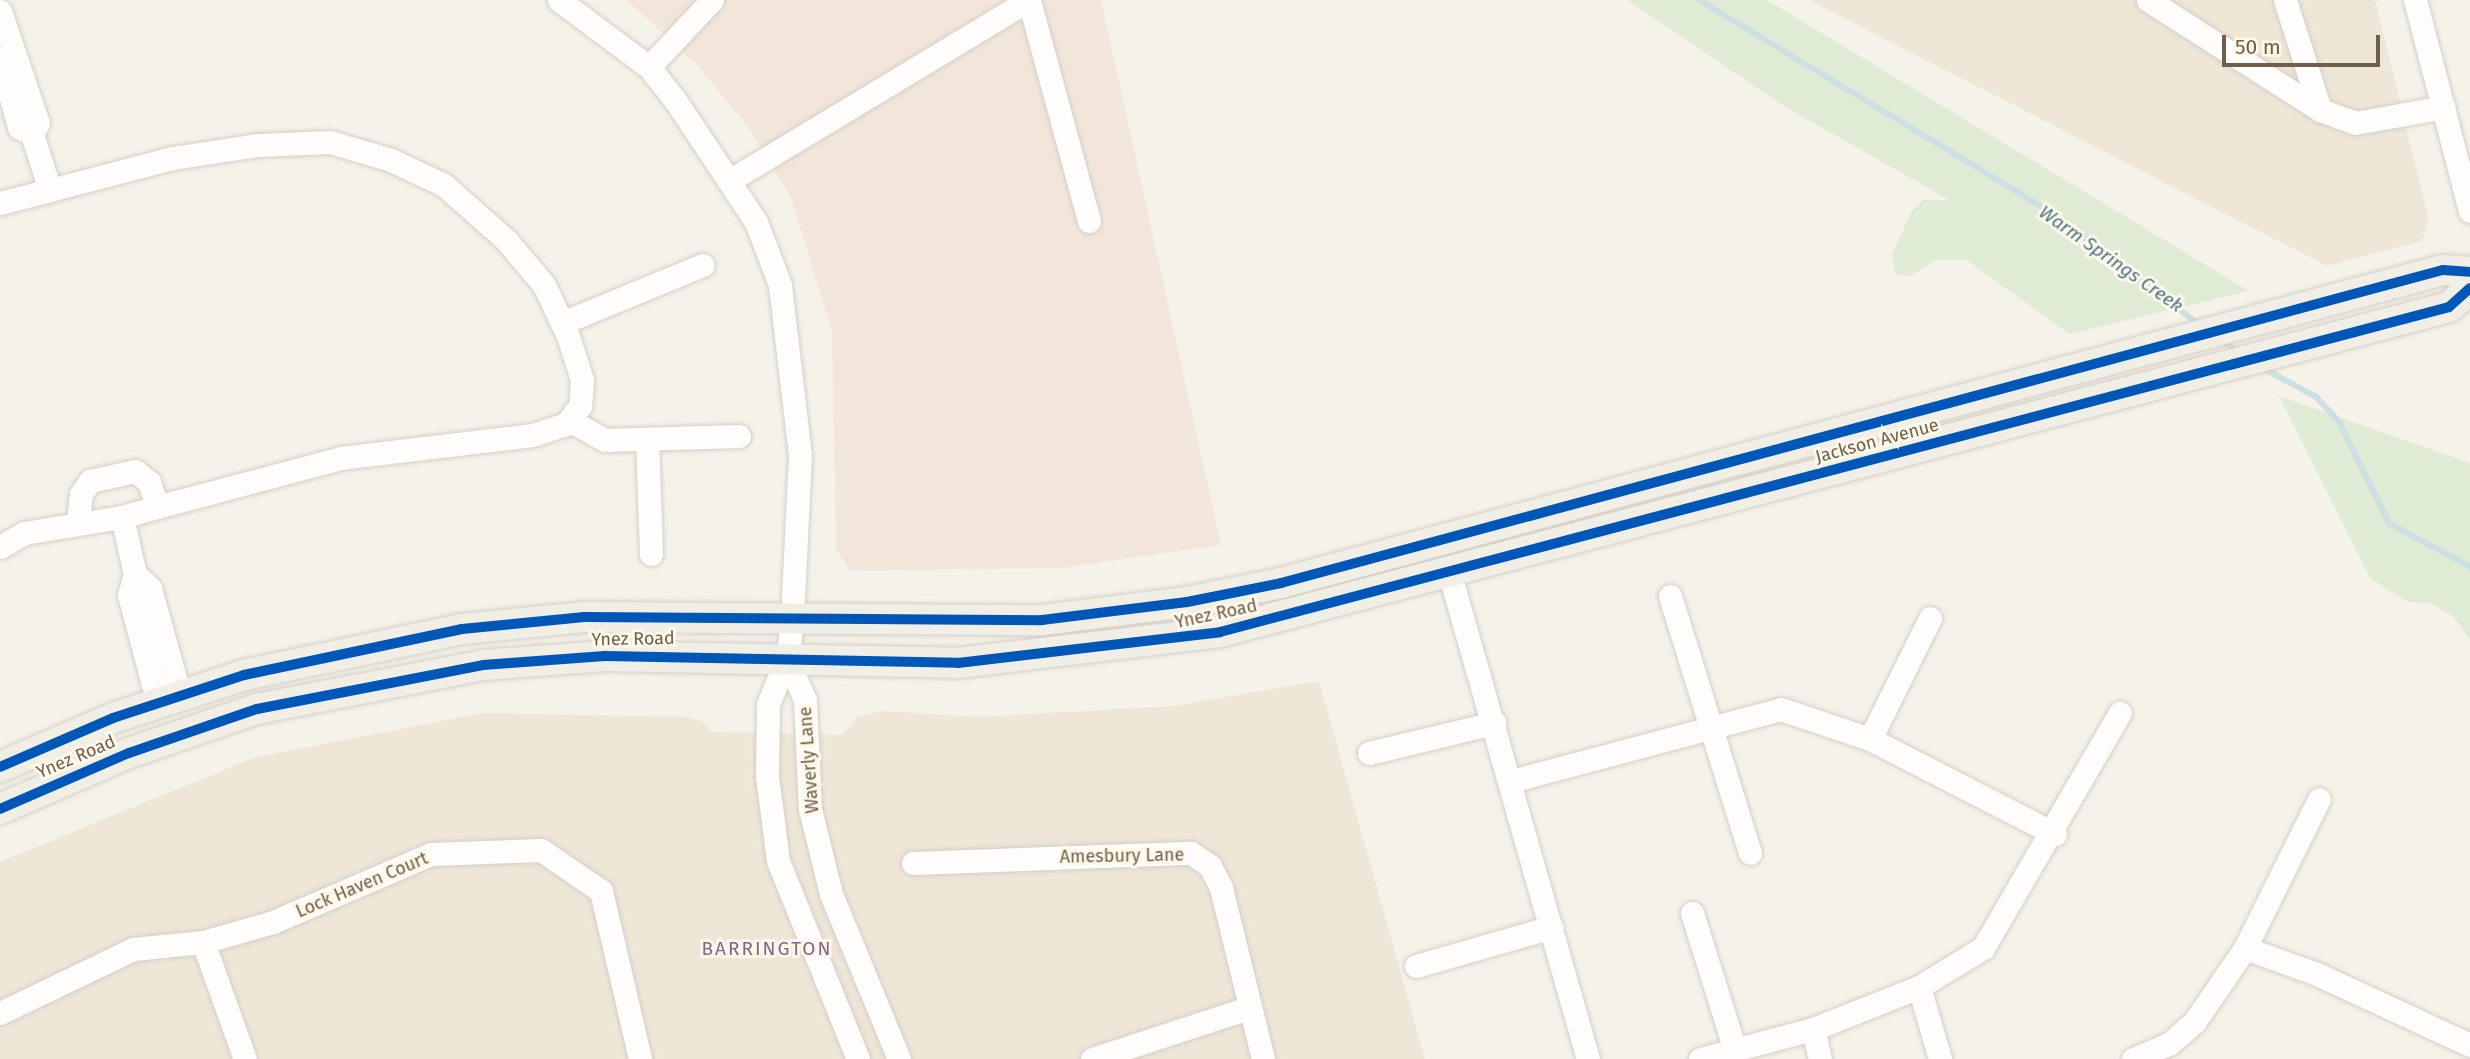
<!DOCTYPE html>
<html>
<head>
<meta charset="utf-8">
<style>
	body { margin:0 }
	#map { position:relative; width:2470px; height:1059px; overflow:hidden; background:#f5f2e9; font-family:"Fira Sans",sans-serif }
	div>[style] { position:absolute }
	.residential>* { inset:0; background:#eee6d7 }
	.commercial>* { inset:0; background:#f2e6da }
	.green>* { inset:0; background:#e0ebd5 }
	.stream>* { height:6px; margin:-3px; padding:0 3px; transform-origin:3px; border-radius:3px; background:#ccdfe3 }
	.roads { filter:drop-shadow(0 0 2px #d4cfc8) drop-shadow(0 0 2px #d4cfc8) }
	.minor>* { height:23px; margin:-11.5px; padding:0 11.5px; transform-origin:11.5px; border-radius:11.5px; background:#fefdfc }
	.major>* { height:30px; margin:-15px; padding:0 15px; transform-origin:15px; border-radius:15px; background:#f1eee5 }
	.cycleway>* { height:10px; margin:-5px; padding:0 5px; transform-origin:5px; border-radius:5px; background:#0057b8 }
	span { translate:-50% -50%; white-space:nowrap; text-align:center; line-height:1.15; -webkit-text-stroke:6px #fdf8ea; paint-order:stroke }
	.street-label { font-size:18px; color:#705e4c }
	.water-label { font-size:19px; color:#4c7688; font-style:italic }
	.neighbourhood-label { font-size:19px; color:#84658c; letter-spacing:2px }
	.scale { position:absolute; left:2222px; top:35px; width:158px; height:32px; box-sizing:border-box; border:4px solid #705e4c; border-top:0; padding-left:9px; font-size:21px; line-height:24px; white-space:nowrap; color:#705e4c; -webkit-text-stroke:5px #fdf8ea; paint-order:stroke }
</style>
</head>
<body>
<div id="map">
	<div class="residential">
		<div style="clip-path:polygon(1809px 0,2375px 0,2429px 221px,2422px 241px,2327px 266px)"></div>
		<div style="clip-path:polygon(1319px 681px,1425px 1059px,0 1059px,0 862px,253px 758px,482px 713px,685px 717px,702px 721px,712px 732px,842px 735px,857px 717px,881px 711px,978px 717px,1174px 706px)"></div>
	</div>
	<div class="commercial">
		<div style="clip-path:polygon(627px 0,1101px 0,1221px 545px,1061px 568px,850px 571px,836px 549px,832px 331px,791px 198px,751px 131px,698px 66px)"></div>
	</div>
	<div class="green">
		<div style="clip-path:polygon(1627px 0,1767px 0,2249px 291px,2069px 334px,1967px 260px,1936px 260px,1910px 276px,1895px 274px,1892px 255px,1911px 212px,1924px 199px,1951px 201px,1789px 109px)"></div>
		<div style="clip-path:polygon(2279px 396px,2470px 463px,2470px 640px,2453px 616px,2430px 603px,2408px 602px,2370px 578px)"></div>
	</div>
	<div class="stream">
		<div style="left:1699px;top:0;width:409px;rotate:31.1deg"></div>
		<div style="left:2049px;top:211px;width:189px;rotate:37.1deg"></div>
		<div style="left:2220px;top:339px;width:24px;rotate:35deg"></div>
		<div style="left:2261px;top:367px;width:63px;rotate:28.6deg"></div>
		<div style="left:2316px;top:397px;width:34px;rotate:47deg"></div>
		<div style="left:2339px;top:422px;width:113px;rotate:63.7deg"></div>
		<div style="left:2389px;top:523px;width:92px;rotate:28.5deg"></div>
	</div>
	<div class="roads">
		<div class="minor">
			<div style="left:559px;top:0;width:112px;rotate:36.7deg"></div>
			<div style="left:649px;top:67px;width:42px;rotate:51.8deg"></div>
			<div style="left:675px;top:100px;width:146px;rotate:56.4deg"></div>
			<div style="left:756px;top:222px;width:67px;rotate:69.1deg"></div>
			<div style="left:780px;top:285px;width:171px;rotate:83.3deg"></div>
			<div style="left:800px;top:455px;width:165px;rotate:92.8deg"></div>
			<div style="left:792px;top:620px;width:39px;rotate:97deg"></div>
			<div style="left:787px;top:659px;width:49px;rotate:112.9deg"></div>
			<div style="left:768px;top:704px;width:72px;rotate:90.8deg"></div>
			<div style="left:767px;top:776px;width:86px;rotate:82.6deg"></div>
			<div style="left:778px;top:861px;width:214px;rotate:68deg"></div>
			<div style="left:2148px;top:0;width:204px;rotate:32.6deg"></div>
			<div style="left:2320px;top:110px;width:37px;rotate:20deg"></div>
			<div style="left:2355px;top:123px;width:90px;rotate:-10.2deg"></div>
			<div style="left:2285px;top:0;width:115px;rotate:72.3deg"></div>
			<div style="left:2415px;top:0;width:218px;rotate:75.4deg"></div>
			<div style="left:1030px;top:4px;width:225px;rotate:74.8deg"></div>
			<div style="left:0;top:11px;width:118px;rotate:71.3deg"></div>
			<div style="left:38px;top:123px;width:13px;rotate:119deg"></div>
			<div style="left:0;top:59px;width:71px;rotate:74.4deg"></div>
			<div style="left:19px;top:127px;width:15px;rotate:28deg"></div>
			<div style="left:32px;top:134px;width:59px;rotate:72.2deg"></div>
			<div style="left:50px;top:190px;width:52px;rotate:165.4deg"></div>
			<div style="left:649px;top:67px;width:92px;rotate:-46.8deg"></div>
			<div style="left:732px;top:179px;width:347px;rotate:-31.1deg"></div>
			<div style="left:50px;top:190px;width:126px;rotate:-14.7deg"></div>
			<div style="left:172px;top:158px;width:88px;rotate:-8.5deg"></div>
			<div style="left:259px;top:145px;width:71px;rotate:-2.4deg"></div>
			<div style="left:330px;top:142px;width:64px;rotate:16.4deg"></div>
			<div style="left:391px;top:160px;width:59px;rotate:25.3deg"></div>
			<div style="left:444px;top:185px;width:84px;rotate:41.6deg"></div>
			<div style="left:507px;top:241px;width:57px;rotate:49.9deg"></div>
			<div style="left:544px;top:285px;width:56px;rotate:64.8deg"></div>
			<div style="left:568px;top:336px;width:46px;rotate:72.3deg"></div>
			<div style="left:582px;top:380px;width:26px;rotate:94deg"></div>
			<div style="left:580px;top:406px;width:23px;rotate:128deg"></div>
			<div style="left:566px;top:424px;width:35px;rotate:162deg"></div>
			<div style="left:533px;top:435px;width:193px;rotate:173.2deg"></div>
			<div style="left:341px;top:458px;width:190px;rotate:165.1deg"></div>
			<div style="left:562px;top:323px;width:152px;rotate:-22.4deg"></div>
			<div style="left:569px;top:420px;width:41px;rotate:29.1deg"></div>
			<div style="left:605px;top:440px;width:134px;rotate:-1.7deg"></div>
			<div style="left:647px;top:439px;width:115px;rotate:88deg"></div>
			<div style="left:78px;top:522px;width:28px;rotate:-84deg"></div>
			<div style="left:81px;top:494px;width:16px;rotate:-55deg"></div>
			<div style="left:90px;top:481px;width:46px;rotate:-12.5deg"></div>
			<div style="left:135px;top:471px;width:18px;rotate:38deg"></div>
			<div style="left:149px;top:482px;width:26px;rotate:72deg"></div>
			<div style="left:157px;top:507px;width:36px;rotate:164deg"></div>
			<div style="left:0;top:547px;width:28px;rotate:-30deg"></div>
			<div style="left:24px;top:533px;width:99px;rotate:-9.3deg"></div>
			<div style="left:122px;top:517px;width:58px;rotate:77.2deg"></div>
			<div style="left:135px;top:574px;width:22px;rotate:106deg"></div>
			<div style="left:129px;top:595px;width:112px;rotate:75deg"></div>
			<div style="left:135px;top:574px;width:21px;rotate:43deg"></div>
			<div style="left:150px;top:588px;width:112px;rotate:74.5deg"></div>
			<div style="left:1450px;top:575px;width:503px;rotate:74.09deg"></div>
			<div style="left:1670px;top:596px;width:269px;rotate:72.7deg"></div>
			<div style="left:787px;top:659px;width:45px;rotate:66.3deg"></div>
			<div style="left:805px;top:700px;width:109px;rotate:87.4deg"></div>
			<div style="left:810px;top:809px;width:88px;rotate:76.1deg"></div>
			<div style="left:831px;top:894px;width:178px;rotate:67.6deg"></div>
			<div style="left:1870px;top:739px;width:135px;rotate:-63.6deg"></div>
			<div style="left:1369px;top:753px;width:129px;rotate:-13.5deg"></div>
			<div style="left:1511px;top:781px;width:279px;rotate:-14.9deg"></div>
			<div style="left:1781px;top:709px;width:94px;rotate:18.6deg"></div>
			<div style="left:1870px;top:739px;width:208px;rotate:27.2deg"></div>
			<div style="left:913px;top:863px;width:278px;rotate:-2.1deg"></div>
			<div style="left:1191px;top:853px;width:23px;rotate:34deg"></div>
			<div style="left:1210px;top:866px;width:25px;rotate:63deg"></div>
			<div style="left:1221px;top:888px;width:176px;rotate:76.2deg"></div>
			<div style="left:1692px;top:913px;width:144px;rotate:72.6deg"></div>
			<div style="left:203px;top:942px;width:124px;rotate:70.3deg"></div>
			<div style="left:2245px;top:948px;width:77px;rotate:19.9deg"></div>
			<div style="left:2317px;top:974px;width:169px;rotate:24.9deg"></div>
			<div style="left:1416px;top:966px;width:141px;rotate:-16deg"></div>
			<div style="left:1919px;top:987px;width:75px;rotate:73.7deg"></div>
			<div style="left:0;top:1013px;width:148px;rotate:-25.7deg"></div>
			<div style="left:133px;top:949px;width:70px;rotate:-5.7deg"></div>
			<div style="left:203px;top:942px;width:73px;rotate:-15.9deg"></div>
			<div style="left:273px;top:922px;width:172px;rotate:-23.3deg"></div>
			<div style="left:431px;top:854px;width:110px;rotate:-2.1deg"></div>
			<div style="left:541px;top:850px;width:73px;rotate:34.3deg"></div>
			<div style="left:601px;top:891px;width:172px;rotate:76.9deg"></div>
			<div style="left:1813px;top:1029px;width:31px;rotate:77deg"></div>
			<div style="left:1092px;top:1059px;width:164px;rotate:-18.1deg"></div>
			<div style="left:1700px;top:1059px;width:117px;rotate:-14.9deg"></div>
			<div style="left:1813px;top:1029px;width:114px;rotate:-21.6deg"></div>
			<div style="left:1919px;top:987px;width:75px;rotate:-31.4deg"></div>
			<div style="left:1983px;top:948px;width:272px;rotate:-59.8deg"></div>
			<div style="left:2133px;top:1059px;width:39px;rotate:-23deg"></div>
			<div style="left:2169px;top:1044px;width:35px;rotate:-41deg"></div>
			<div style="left:2195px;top:1021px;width:88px;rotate:-55.6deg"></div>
			<div style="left:2245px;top:948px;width:166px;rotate:-63.6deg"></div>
		</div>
		<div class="major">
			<div style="left:0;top:767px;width:123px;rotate:-23.4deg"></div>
			<div style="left:113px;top:718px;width:138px;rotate:-18.2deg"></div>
			<div style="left:244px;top:675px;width:223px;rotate:-11.9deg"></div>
			<div style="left:462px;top:629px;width:123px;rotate:-5.6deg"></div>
			<div style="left:584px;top:617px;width:458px;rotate:0.4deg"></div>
			<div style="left:1042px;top:620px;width:146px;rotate:-7.1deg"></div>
			<div style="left:1187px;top:602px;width:96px;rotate:-11.4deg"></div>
			<div style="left:1281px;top:583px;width:1203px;rotate:-15.08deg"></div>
			<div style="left:2443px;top:270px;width:27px;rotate:4deg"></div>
			<div style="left:0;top:809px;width:141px;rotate:-23.5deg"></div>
			<div style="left:129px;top:753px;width:135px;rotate:-19deg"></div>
			<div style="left:257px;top:709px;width:230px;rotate:-11deg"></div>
			<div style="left:483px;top:665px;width:122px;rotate:-4.2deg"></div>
			<div style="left:605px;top:656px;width:353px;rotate:1.1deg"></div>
			<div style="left:958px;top:663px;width:264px;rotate:-6.7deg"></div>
			<div style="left:1220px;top:632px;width:1271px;rotate:-14.81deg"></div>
			<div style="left:2449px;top:307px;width:28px;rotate:-42deg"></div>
		</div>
	</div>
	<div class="cycleway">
		<div style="left:0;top:767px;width:123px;rotate:-23.4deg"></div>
		<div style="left:113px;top:718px;width:138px;rotate:-18.2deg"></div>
		<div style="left:244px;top:675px;width:223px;rotate:-11.9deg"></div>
		<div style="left:462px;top:629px;width:123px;rotate:-5.6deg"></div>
		<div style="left:584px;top:617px;width:458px;rotate:0.4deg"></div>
		<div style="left:1042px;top:620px;width:146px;rotate:-7.1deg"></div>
		<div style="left:1187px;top:602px;width:96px;rotate:-11.4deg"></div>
		<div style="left:1281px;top:583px;width:1203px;rotate:-15.08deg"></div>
		<div style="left:2443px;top:270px;width:27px;rotate:4deg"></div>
		<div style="left:0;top:809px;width:141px;rotate:-23.5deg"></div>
		<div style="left:129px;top:753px;width:135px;rotate:-19deg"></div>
		<div style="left:257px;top:709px;width:230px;rotate:-11deg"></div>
		<div style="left:483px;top:665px;width:122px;rotate:-4.2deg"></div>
		<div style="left:605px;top:656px;width:353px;rotate:1.1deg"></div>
		<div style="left:958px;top:663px;width:264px;rotate:-6.7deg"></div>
		<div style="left:1220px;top:632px;width:1271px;rotate:-14.81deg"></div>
		<div style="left:2449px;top:307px;width:28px;rotate:-42deg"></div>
	</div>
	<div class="street-label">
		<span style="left:1877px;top:441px;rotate:-15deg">Jackson Avenue</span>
		<span style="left:1216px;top:614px;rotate:-12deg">Ynez Road</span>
		<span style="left:633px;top:639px;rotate:-1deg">Ynez Road</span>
		<span style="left:76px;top:757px;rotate:-23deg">Ynez Road</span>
		<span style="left:809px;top:760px;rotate:-94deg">Waverly Lane</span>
		<span style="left:1122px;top:856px;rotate:-1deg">Amesbury Lane</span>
		<span style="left:362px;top:885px;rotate:-23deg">Lock Haven Court</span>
	</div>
	<div class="water-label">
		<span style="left:2111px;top:259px;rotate:35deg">Warm Springs Creek</span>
	</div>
	<div class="neighbourhood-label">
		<span style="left:767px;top:949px">BARRINGTON</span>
	</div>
	<div class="scale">50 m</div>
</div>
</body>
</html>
